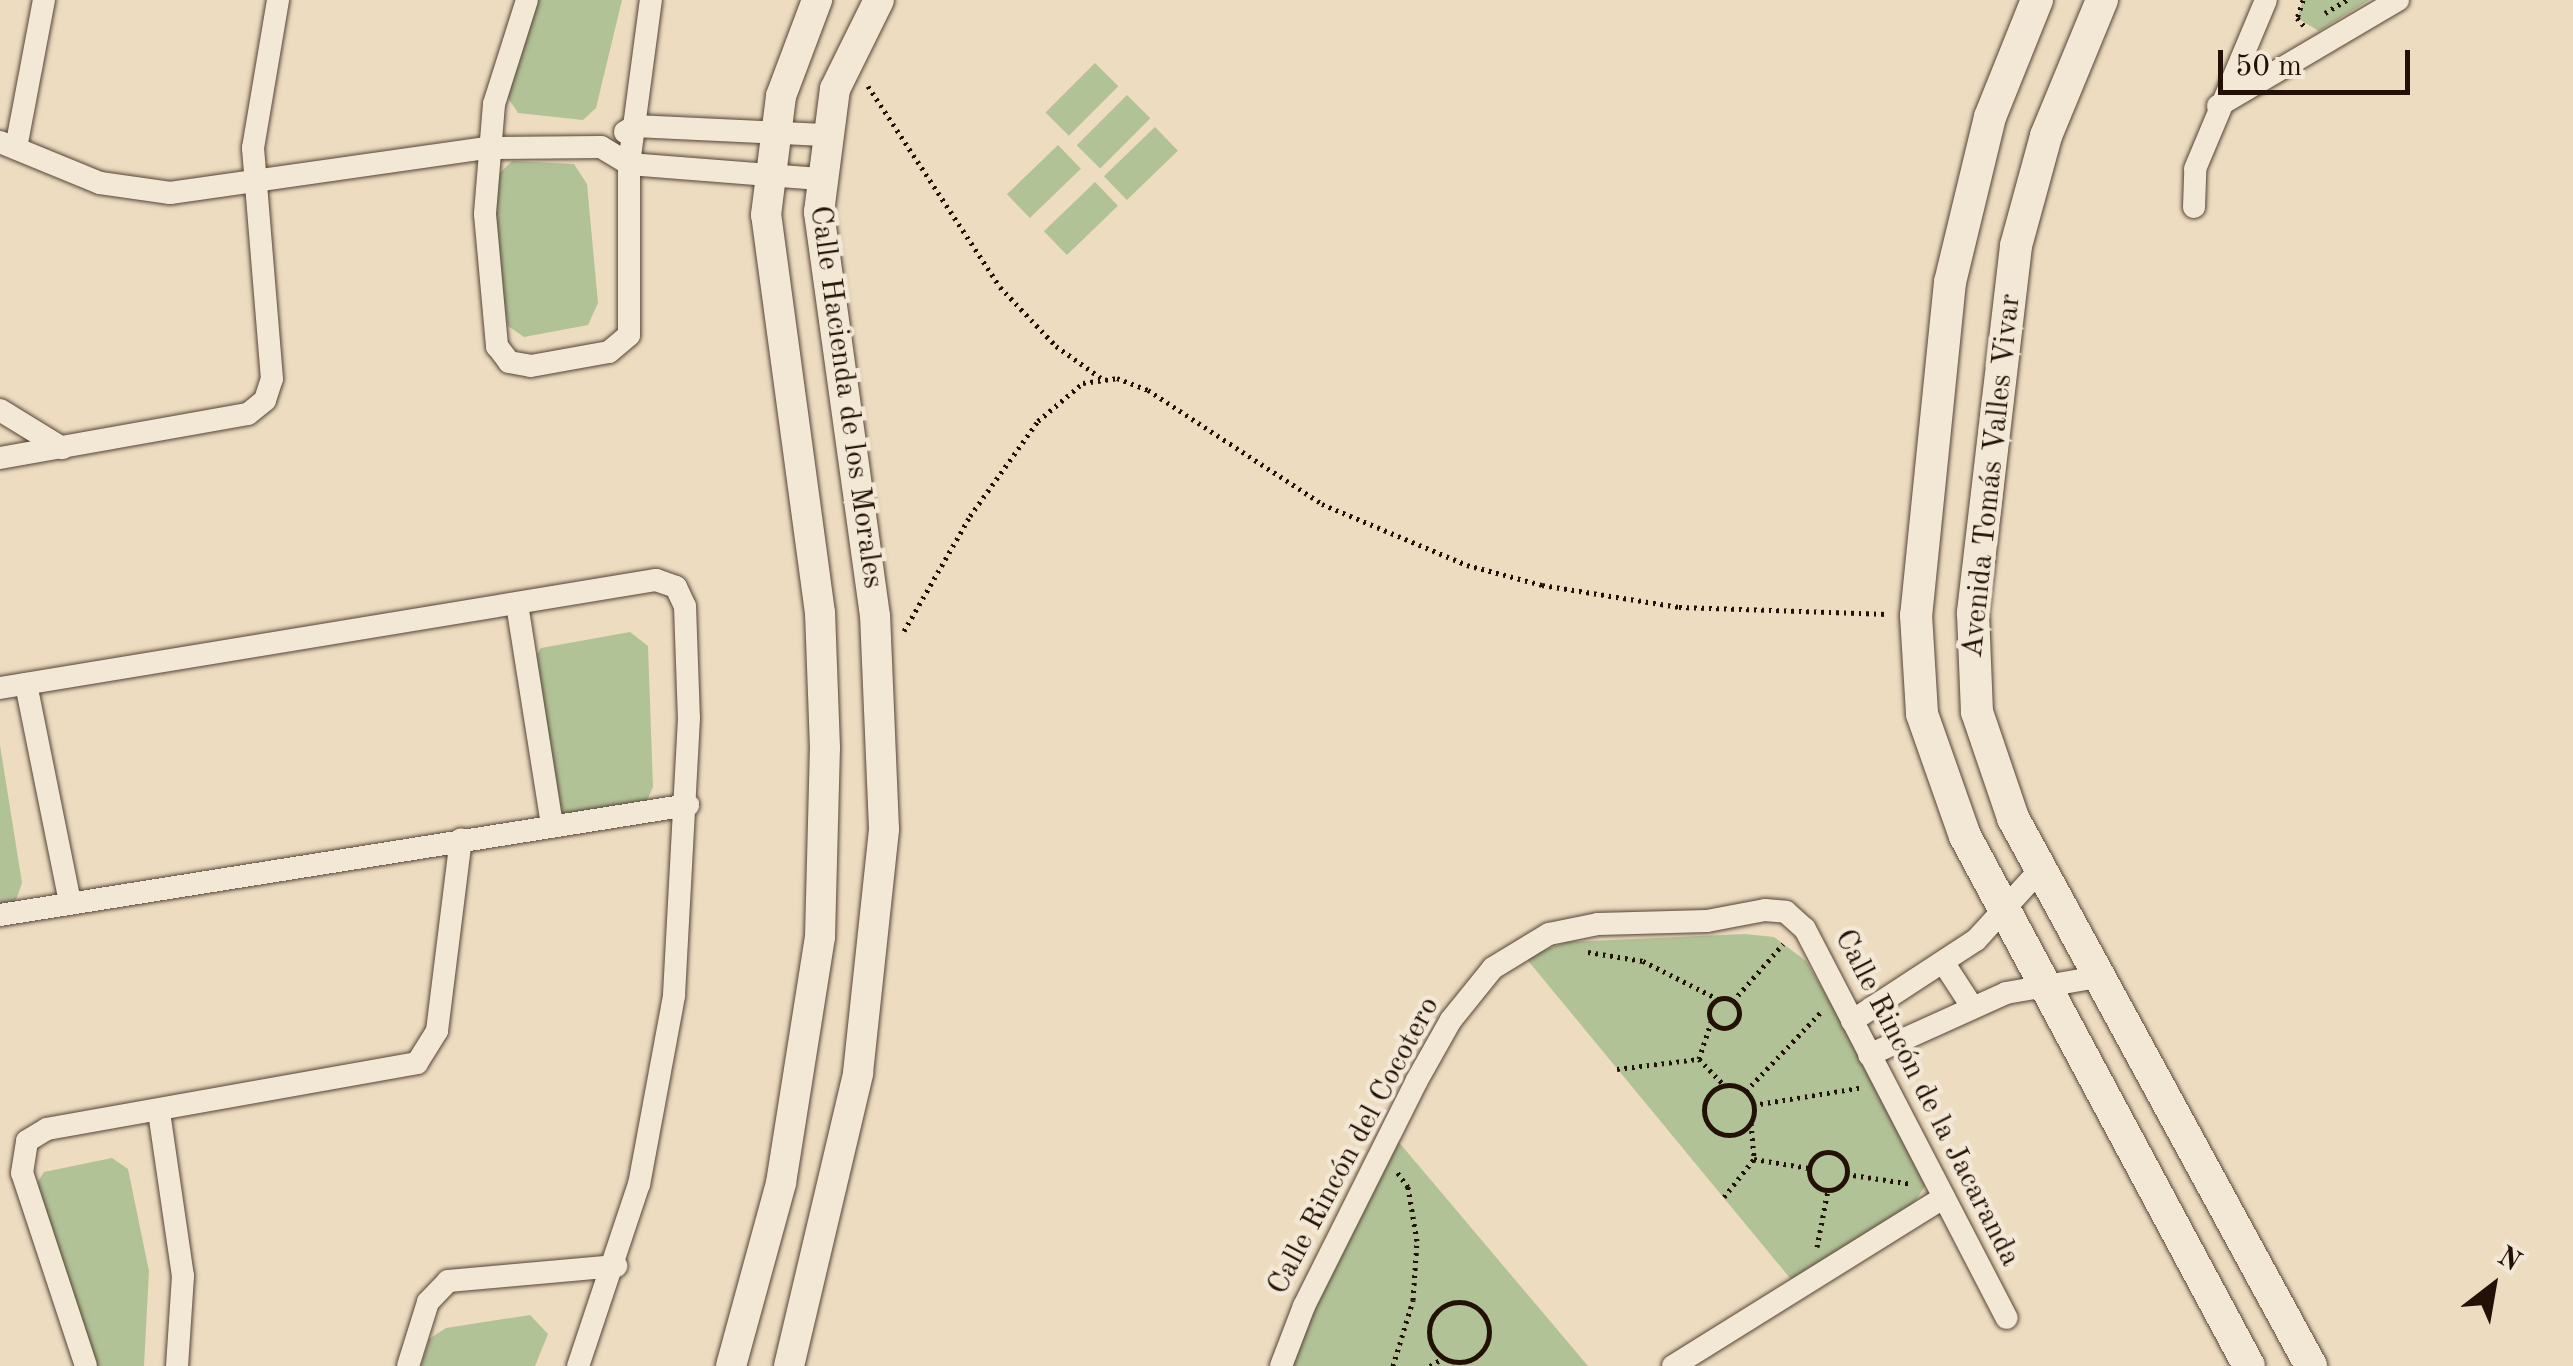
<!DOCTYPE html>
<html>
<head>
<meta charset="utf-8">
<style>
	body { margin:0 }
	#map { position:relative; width:2573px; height:1366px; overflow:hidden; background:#eddcc0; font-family:"Old Standard TT",serif }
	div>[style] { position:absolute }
	.green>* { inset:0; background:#b2c297; transform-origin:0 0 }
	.path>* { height:5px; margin-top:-2.5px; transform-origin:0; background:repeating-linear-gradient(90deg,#231108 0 2.5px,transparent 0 7.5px) }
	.path>.ring { margin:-2.5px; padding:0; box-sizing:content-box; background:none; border:5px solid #231108; border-radius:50% }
	.roads { filter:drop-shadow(0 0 2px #564436) drop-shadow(0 0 2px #564436) }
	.minor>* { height:22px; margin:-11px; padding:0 11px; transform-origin:11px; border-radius:11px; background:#f3e8d6 }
	.tertiary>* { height:30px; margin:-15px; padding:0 15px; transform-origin:15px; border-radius:15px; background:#f3e8d6 }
	.secondary>* { height:32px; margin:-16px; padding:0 16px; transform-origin:16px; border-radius:16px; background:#f3e8d6 }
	span { translate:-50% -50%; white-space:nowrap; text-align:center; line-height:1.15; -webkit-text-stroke:9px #f3e8d6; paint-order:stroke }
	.street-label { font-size:30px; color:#231108 }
	.north { position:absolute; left:2443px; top:1236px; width:100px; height:100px; -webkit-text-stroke:8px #f3e8d6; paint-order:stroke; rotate:31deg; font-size:28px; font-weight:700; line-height:40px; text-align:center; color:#231108 }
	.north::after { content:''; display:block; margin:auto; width:35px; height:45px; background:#231108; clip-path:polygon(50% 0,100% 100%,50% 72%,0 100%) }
	.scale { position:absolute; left:2218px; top:50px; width:192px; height:45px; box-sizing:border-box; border:5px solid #231108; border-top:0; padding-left:12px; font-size:30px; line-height:35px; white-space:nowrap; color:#231108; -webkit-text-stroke:8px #f3e8d6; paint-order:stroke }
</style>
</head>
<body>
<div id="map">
	<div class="green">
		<div style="clip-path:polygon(536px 0,622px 0,596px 108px,583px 120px,518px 113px,506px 95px)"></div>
		<div style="clip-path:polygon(2303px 0,2369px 0,2319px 31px,2297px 18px)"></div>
		<div style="left:1095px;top:63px;width:33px;height:70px;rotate:45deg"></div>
		<div style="left:1127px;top:95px;width:33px;height:71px;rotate:45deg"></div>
		<div style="left:1155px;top:127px;width:33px;height:71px;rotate:46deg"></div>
		<div style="left:1058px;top:145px;width:33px;height:71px;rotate:46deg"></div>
		<div style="clip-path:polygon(512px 161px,574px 164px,587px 184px,598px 303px,588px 325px,524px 337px,508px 326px,496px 253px,495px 178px)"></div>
		<div style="left:1095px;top:182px;width:33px;height:71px;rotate:46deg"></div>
		<div style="clip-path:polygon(630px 632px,648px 646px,653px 787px,645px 805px,572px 818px,554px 806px,530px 666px,541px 648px)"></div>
		<div style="clip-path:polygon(0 745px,22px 883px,15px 903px,0 905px)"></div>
		<div style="clip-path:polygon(1745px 934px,1774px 937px,1806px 961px,1921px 1157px,1925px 1186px,1911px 1208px,1794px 1283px,1525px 957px,1567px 942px)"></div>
		<div style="clip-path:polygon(1397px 1140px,1588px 1366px,1288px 1366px,1303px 1316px)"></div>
		<div style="clip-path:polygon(112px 1158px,128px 1169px,149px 1271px,144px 1366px,96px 1366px,33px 1190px,44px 1172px)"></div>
		<div style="clip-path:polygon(530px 1315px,548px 1334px,535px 1366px,421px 1366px,429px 1339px,446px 1328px)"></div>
	</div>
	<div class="path">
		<div style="left:2303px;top:0;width:19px;rotate:108deg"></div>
		<div style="left:2297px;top:18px;width:12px;rotate:48deg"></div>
		<div style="left:2325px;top:13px;width:26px;rotate:-31deg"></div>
		<div style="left:868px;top:86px;width:240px;rotate:56.7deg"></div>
		<div style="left:1000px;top:287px;width:81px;rotate:46.5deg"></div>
		<div style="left:1056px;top:346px;width:55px;rotate:35.4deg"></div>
		<div style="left:904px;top:631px;width:133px;rotate:-60.1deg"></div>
		<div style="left:970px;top:516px;width:117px;rotate:-54.4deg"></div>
		<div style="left:1038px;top:421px;width:59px;rotate:-40.2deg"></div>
		<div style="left:1083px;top:383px;width:34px;rotate:-8deg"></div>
		<div style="left:1117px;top:378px;width:33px;rotate:21deg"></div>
		<div style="left:1148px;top:390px;width:208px;rotate:33.2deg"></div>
		<div style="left:1322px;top:504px;width:157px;rotate:22.8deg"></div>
		<div style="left:1467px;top:565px;width:78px;rotate:14.9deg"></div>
		<div style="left:1542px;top:585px;width:139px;rotate:9.1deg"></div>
		<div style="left:1679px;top:607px;width:209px;rotate:1.9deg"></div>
		<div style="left:1588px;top:952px;width:56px;rotate:9.3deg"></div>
		<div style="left:1643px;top:961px;width:84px;rotate:26.9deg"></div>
		<div class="ring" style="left:1709px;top:998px;width:25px;height:25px"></div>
		<div style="left:1733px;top:1001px;width:76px;rotate:-48.7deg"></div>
		<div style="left:1699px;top:1059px;width:40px;rotate:-72deg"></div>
		<div style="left:1617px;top:1069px;width:83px;rotate:-7deg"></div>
		<div style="left:1699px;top:1059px;width:36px;rotate:46deg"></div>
		<div class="ring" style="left:1704px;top:1085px;width:45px;height:45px"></div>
		<div style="left:1746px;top:1091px;width:112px;rotate:-46.5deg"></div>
		<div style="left:1753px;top:1105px;width:112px;rotate:-9.2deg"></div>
		<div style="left:1751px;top:1123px;width:36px;rotate:85deg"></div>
		<div style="left:1754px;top:1159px;width:56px;rotate:9.3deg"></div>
		<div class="ring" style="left:1809px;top:1152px;width:33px;height:33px"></div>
		<div style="left:1846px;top:1174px;width:67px;rotate:8.6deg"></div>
		<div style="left:1724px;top:1197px;width:48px;rotate:-51.7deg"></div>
		<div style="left:1817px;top:1247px;width:58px;rotate:-79.1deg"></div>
		<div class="ring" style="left:1429px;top:1302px;width:55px;height:55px"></div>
		<div style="left:1393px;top:1366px;width:69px;rotate:-73.1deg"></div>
		<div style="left:1413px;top:1300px;width:59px;rotate:-86.1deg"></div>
		<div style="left:1417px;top:1241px;width:55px;rotate:-99.5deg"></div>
		<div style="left:1408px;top:1187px;width:19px;rotate:-126deg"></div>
		<div style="left:1430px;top:1366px;width:16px;rotate:-30deg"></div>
	</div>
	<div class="roads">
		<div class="minor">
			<div style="left:527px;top:0;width:109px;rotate:107.6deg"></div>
			<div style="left:494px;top:104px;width:110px;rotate:94.7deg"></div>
			<div style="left:485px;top:214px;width:133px;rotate:84.8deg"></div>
			<div style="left:497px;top:346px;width:20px;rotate:53deg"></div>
			<div style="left:509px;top:362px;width:22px;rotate:10deg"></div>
			<div style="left:531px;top:366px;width:79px;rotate:-10.2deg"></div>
			<div style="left:609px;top:352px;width:26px;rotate:-40deg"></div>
			<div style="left:629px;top:335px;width:171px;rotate:-90deg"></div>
			<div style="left:629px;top:164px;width:165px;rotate:-82.4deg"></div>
			<div style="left:2218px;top:106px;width:209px;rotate:-30.5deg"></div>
			<div style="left:625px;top:132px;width:12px;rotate:-31deg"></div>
			<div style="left:635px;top:126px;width:189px;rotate:2.7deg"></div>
			<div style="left:0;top:142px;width:108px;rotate:22.3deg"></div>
			<div style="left:100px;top:183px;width:71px;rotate:8.1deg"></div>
			<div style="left:170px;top:193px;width:320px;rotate:-8.1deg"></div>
			<div style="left:487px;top:148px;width:114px;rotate:-0.5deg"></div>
			<div style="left:601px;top:147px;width:33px;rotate:31deg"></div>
			<div style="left:629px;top:164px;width:191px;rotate:4.5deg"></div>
			<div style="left:16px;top:148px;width:151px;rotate:-79.3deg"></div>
			<div style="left:2194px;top:207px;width:38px;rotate:-88deg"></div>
			<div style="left:2195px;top:169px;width:183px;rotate:-67.2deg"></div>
			<div style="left:0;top:410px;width:73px;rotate:31.5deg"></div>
			<div style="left:0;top:458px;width:252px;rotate:-10.1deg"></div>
			<div style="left:248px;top:414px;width:22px;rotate:-39deg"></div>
			<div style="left:265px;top:400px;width:22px;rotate:-72deg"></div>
			<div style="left:272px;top:379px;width:232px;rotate:-94.7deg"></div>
			<div style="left:253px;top:148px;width:150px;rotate:-80.4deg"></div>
			<div style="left:517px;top:604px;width:224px;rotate:81deg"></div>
			<div style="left:26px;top:684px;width:223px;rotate:78.6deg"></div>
			<div style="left:0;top:688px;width:665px;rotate:-9.35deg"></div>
			<div style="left:656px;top:580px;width:21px;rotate:19deg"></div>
			<div style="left:676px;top:587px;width:21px;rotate:65deg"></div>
			<div style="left:685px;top:606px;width:112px;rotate:88deg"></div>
			<div style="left:689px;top:718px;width:278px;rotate:93.1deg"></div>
			<div style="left:674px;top:996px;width:191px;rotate:100.5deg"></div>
			<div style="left:639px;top:1184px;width:192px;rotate:108.5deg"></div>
			<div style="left:0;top:915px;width:697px;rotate:-9.08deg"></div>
			<div style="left:1945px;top:965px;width:48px;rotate:57deg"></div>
			<div style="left:1852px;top:1021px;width:148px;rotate:-33.2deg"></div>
			<div style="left:1976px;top:940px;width:95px;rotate:-47.6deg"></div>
			<div style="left:1869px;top:1055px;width:150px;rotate:-24.3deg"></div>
			<div style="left:2006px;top:993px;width:93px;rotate:-9.9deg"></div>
			<div style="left:159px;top:1112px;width:166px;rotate:81.7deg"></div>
			<div style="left:183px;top:1276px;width:90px;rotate:93.8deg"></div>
			<div style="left:86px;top:1366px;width:203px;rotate:-108.3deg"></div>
			<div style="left:22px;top:1173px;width:32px;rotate:-81deg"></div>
			<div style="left:27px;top:1141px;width:23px;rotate:-31deg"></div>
			<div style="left:47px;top:1129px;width:376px;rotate:-10.1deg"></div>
			<div style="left:417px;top:1063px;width:38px;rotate:-58deg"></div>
			<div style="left:437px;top:1031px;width:193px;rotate:-82.9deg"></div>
			<div style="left:408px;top:1366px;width:67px;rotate:-72.6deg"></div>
			<div style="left:428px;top:1302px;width:29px;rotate:-46deg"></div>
			<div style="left:448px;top:1281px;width:169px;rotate:-5.1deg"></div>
			<div style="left:1281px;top:1366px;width:64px;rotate:-69deg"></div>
			<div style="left:1304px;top:1306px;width:250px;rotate:-63.4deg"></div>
			<div style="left:1416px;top:1082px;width:71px;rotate:-60.6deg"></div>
			<div style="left:1451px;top:1020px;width:67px;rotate:-51.1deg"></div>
			<div style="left:1493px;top:968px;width:66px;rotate:-31.3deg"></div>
			<div style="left:1549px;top:934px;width:50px;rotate:-11.5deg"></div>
			<div style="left:1598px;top:924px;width:109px;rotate:-1.6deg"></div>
			<div style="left:1707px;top:921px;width:59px;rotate:-10.7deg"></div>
			<div style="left:1765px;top:910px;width:21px;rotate:5deg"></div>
			<div style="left:1786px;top:912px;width:25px;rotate:42deg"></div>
			<div style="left:1805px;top:929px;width:438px;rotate:62.6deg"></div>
			<div style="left:1673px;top:1366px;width:319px;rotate:-31.9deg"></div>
		</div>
		<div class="tertiary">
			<div style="left:731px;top:1366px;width:190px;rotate:-74.7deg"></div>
			<div style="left:781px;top:1183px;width:249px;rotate:-81deg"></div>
			<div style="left:820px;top:937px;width:189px;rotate:-88.5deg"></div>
			<div style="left:825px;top:748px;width:135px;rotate:-92.1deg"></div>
			<div style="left:820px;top:613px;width:402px;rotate:-97.7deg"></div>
			<div style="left:766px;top:215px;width:120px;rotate:-82.8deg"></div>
			<div style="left:781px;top:96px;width:103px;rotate:-69.4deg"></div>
			<div style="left:789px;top:1366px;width:301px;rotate:-76.7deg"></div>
			<div style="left:858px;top:1073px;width:245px;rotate:-83.9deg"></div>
			<div style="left:884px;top:829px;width:213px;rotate:-92.4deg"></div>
			<div style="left:875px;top:616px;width:408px;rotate:-97.9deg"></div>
			<div style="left:819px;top:212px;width:124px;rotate:-82.6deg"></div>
			<div style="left:835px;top:89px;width:99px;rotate:-63.7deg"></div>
		</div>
		<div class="secondary">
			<div style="left:2037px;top:0;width:126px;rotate:111.9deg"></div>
			<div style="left:1990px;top:117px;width:170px;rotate:103.6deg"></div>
			<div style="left:1950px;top:282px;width:335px;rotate:95.8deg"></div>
			<div style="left:1916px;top:615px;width:99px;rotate:86.5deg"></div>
			<div style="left:1922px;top:714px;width:129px;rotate:70.6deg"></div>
			<div style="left:1965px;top:836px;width:601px;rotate:61.82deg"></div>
			<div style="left:2102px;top:0;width:147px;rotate:112.4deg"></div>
			<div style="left:2046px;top:136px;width:114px;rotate:105.3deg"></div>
			<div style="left:2016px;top:246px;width:370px;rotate:96.7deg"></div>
			<div style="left:1973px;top:613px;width:99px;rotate:87.7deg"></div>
			<div style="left:1977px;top:712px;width:112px;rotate:71.2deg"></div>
			<div style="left:2013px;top:818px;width:624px;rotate:61.46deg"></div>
		</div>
	</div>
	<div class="street-label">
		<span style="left:846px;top:397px;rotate:82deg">Calle Hacienda de los Morales</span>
		<span style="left:1992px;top:476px;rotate:-84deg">Avenida Tomás Valles Vivar</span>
		<span style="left:1927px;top:1098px;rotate:63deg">Calle Rincón de la Jacaranda</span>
		<span style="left:1354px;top:1146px;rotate:-62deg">Calle Rincón del Cocotero</span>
	</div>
	<div class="north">N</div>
	<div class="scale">50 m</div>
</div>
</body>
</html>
